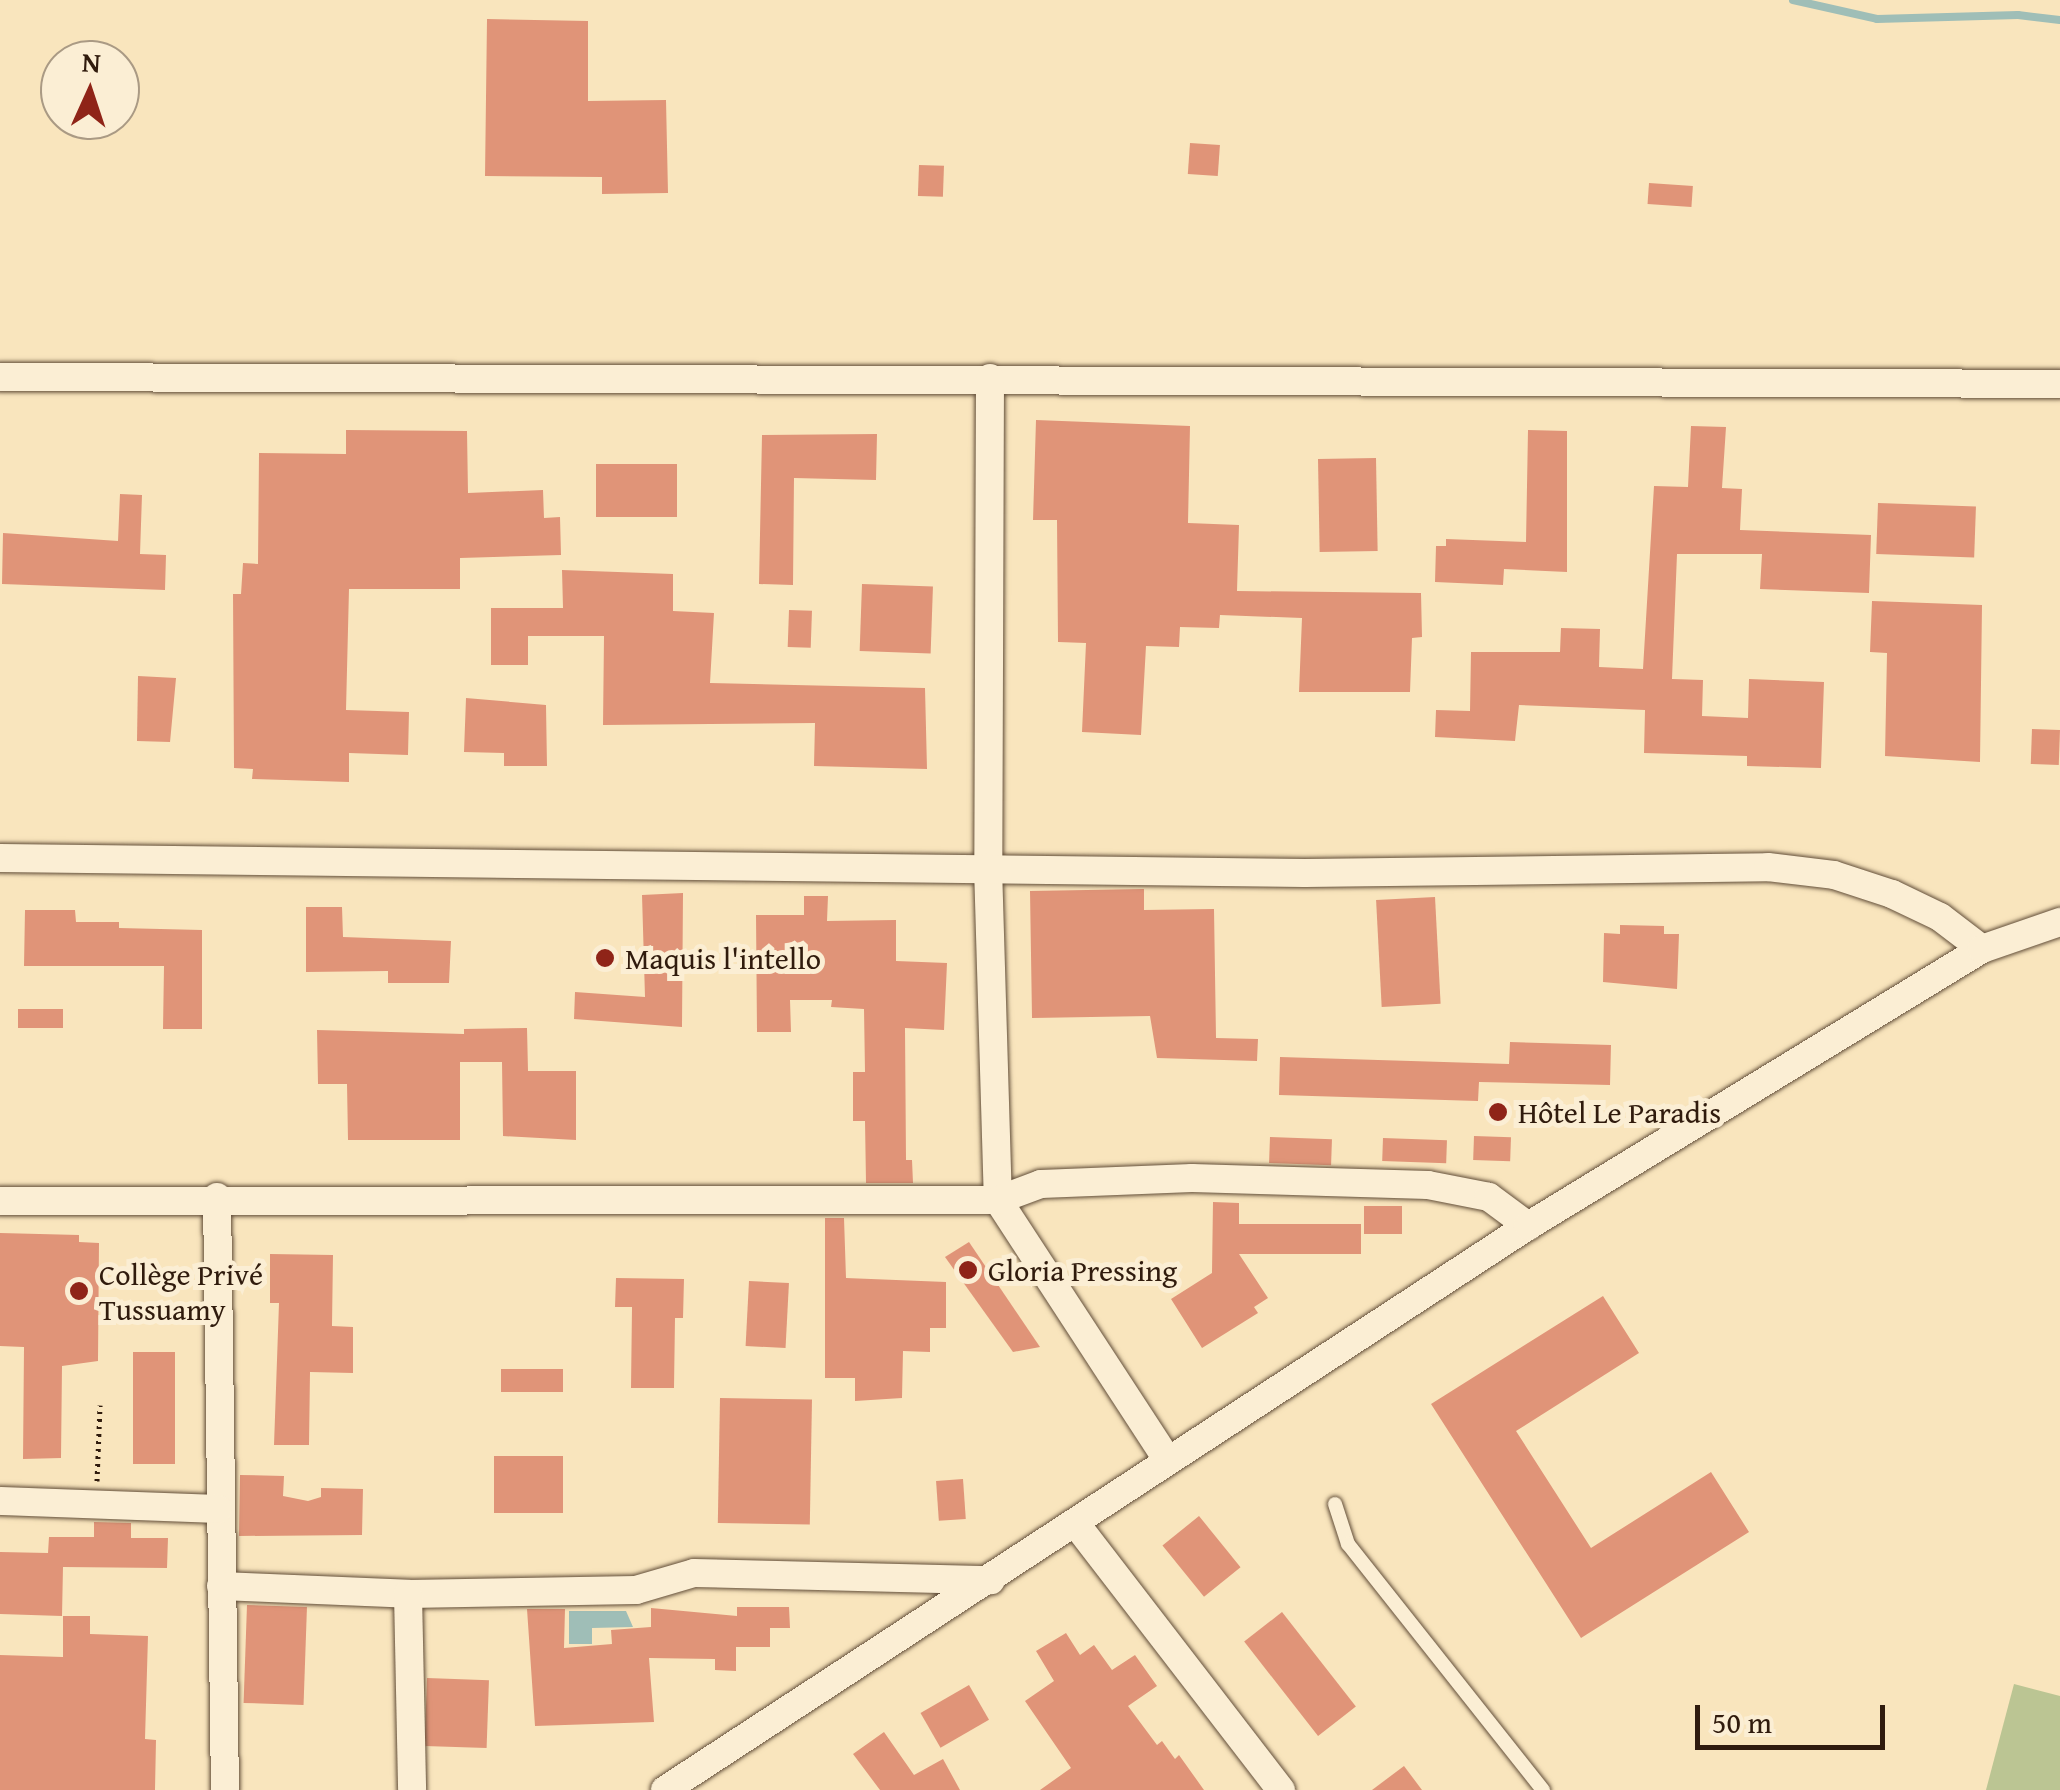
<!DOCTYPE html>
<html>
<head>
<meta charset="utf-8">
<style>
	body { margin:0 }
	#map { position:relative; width:2060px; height:1790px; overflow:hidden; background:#f9e5bd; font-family:"Gentium Book Plus",serif }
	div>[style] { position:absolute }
	.green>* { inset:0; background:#bbc593 }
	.water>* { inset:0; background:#9fbeb7 }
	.stream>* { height:8px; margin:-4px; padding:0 4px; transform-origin:4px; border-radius:4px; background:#9fbeb7 }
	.building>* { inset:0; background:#e09478; transform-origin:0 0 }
	.path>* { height:5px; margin-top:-2.5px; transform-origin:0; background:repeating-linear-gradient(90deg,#301b0d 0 2.5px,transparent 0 7.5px) }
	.roads { filter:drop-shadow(0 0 2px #624e39) drop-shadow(0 0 2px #624e39) }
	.lane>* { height:14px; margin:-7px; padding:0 7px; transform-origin:7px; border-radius:7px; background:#fbeed4 }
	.street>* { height:28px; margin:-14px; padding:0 14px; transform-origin:14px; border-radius:14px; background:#fbeed4 }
	.dots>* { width:28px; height:28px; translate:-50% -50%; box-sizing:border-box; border:5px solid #fbeed4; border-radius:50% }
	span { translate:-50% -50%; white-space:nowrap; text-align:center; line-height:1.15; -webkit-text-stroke:10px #fbeed4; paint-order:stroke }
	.poi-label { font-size:30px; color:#301b0d }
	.left { translate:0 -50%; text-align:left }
	.north { position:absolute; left:40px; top:40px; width:100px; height:100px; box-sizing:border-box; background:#fbeed4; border:2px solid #aa9a84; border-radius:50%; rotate:3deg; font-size:28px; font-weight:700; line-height:40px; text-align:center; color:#301b0d }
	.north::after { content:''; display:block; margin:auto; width:35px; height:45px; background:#8f2418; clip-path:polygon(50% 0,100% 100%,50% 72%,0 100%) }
	.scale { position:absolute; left:1695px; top:1705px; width:190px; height:45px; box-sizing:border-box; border:5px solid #301b0d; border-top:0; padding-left:12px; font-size:30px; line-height:35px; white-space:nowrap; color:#301b0d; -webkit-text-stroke:8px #fbeed4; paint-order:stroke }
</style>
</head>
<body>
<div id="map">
	<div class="green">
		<div style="clip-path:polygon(2014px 1684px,2060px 1696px,2060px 1790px,1986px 1790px)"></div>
	</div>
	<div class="water">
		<div style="clip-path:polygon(569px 1611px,626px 1611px,633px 1627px,592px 1628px,592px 1644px,569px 1644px)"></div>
	</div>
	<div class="stream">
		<div style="left:1793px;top:0;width:86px;rotate:12.7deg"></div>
		<div style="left:1877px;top:19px;width:141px;rotate:-1.6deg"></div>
		<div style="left:2018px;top:15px;width:42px;rotate:6.8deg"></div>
	</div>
	<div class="building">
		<div style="clip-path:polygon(487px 19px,588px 21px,588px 101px,666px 100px,668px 193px,602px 194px,602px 177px,485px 176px)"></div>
		<div style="left:1190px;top:143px;width:30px;height:31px;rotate:4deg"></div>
		<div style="left:919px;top:165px;width:25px;height:31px;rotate:2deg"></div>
		<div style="left:1649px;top:183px;width:44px;height:21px;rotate:4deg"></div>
		<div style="clip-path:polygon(1036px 420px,1190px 426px,1188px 523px,1239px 525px,1237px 591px,1421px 593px,1422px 637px,1412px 638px,1410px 692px,1299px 692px,1302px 618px,1220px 615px,1219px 628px,1180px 627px,1179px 647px,1146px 646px,1141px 735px,1082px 732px,1086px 643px,1058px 642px,1057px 520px,1033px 520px)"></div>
		<div style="clip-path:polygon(1691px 426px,1726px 427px,1722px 488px,1742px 489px,1740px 530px,1871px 535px,1869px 593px,1760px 589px,1762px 554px,1677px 554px,1672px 679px,1703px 680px,1702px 716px,1748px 718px,1749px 679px,1824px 682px,1821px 768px,1747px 766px,1747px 756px,1644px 753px,1645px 710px,1519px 705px,1515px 741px,1435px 737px,1436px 710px,1470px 711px,1471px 652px,1560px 652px,1561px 628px,1600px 629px,1599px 667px,1643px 669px,1654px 486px,1688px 487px)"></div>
		<div style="clip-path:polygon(346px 430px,467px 431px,468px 493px,543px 490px,544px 518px,560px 517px,561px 555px,460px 558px,460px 589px,349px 589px,346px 710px,409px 712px,408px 755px,349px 753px,349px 782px,252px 779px,253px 769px,234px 768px,233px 594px,241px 594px,243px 563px,258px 564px,259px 453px,346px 454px)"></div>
		<div style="clip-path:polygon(1528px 430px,1567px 431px,1567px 572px,1504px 569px,1503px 585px,1435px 582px,1436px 546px,1446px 546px,1446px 539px,1526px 542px)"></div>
		<div style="clip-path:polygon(877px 434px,876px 480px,794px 478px,793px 585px,759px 584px,762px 435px)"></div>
		<div style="left:1376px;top:458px;width:93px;height:58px;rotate:89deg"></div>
		<div style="left:596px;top:464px;width:81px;height:53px"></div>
		<div style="clip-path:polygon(120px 494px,142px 495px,140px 554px,166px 555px,165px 590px,2px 584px,3px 533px,118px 541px)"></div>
		<div style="left:1878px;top:503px;width:98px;height:51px;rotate:2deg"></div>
		<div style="clip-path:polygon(562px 570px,673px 574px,673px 611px,714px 613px,710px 683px,925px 688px,927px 769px,814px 766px,815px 723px,603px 725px,604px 636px,528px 636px,528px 665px,491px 665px,491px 608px,563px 608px)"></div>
		<div style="left:862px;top:584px;width:71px;height:67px;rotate:2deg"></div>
		<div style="clip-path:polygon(1872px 601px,1982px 605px,1980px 762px,1885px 756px,1887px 653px,1870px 652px)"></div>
		<div style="left:789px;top:610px;width:23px;height:37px;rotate:2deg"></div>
		<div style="clip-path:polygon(138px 676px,176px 678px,170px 742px,137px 741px)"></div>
		<div style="clip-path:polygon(466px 698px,546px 705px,547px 766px,504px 766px,504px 753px,464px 752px)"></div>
		<div style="left:2032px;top:729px;width:28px;height:35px;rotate:2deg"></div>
		<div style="clip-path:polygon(1144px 889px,1144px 910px,1214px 909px,1216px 1038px,1258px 1039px,1257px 1061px,1157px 1058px,1150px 1016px,1032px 1018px,1030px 891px)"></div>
		<div style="clip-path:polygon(683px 893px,682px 1027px,574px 1019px,575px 992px,645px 997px,642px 895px)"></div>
		<div style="clip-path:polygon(804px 896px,828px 896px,827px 921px,896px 920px,896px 961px,947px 963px,944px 1030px,905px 1028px,906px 1160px,912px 1160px,913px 1183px,866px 1183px,865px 1121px,853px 1121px,853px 1072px,865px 1072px,864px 1009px,831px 1007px,832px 1000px,790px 1000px,791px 1032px,757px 1032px,756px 915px,804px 915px)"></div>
		<div style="left:1435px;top:897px;width:107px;height:59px;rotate:87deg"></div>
		<div style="clip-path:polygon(306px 907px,342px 907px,343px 937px,451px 941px,449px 983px,388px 983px,388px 971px,306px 972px)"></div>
		<div style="clip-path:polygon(25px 910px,75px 910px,76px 922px,119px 922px,119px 928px,202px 930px,202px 1029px,163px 1029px,164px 966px,24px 966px)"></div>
		<div style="clip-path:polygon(1620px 925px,1664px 926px,1664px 934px,1679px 934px,1677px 989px,1603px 982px,1604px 933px,1620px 934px)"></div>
		<div style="left:63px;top:1009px;width:19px;height:45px;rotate:90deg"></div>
		<div style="clip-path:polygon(527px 1028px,528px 1071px,576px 1071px,576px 1140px,503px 1136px,502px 1062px,460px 1062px,460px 1140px,348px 1140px,347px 1084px,318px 1084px,317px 1030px,464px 1034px,464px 1029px)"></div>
		<div style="clip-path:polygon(1510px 1042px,1611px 1045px,1610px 1085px,1479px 1082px,1478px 1101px,1279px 1095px,1280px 1057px,1509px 1064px)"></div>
		<div style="left:1474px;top:1136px;width:37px;height:24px;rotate:2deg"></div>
		<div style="left:1270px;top:1137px;width:62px;height:26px;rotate:2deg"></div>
		<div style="left:1383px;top:1138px;width:64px;height:23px;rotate:2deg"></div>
		<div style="clip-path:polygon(1213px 1202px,1239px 1203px,1239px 1224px,1361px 1224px,1361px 1254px,1239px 1254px,1268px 1298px,1254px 1307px,1258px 1313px,1202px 1348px,1171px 1299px,1212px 1273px)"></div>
		<div style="left:1364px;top:1206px;width:38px;height:28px"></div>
		<div style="clip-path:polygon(825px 1218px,844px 1218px,846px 1278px,946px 1282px,946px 1328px,930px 1328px,930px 1352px,903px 1351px,902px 1398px,855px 1401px,855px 1378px,825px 1378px)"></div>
		<div style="clip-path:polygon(0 1233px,79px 1235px,79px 1242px,99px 1243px,98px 1361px,62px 1366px,61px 1458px,23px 1459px,24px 1347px,0 1346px)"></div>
		<div style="clip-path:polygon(969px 1242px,1040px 1347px,1013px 1352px,945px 1257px)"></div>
		<div style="clip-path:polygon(270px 1254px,333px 1255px,332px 1326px,353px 1327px,353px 1373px,310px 1372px,309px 1445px,274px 1445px,279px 1303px,270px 1303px)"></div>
		<div style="clip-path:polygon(616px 1278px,684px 1279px,683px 1318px,675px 1318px,674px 1388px,631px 1388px,632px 1307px,615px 1307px)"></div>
		<div style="left:749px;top:1281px;width:40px;height:65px;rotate:3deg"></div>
		<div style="clip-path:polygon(1603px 1296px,1639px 1353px,1516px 1431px,1591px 1548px,1711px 1472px,1749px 1532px,1581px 1638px,1431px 1404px)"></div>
		<div style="left:133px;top:1352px;width:42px;height:112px"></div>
		<div style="left:501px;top:1369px;width:62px;height:23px"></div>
		<div style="left:720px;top:1398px;width:92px;height:125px;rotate:1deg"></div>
		<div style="left:494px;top:1456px;width:69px;height:57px"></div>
		<div style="clip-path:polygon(240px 1475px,284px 1476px,283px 1496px,308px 1501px,321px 1497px,321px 1488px,363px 1489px,362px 1535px,239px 1536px)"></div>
		<div style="left:963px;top:1479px;width:40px;height:27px;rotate:86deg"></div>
		<div style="left:1199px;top:1516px;width:66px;height:47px;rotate:51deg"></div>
		<div style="clip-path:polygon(94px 1522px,131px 1523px,131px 1538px,168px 1538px,167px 1568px,63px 1567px,62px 1616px,0 1614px,0 1552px,48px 1553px,49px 1537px,94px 1537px)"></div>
		<div style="left:247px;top:1605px;width:60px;height:98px;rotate:2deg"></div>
		<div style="clip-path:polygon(737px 1607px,789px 1607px,790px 1628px,770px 1628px,770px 1647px,736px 1647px,736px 1671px,715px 1670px,715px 1659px,649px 1658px,654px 1722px,535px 1726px,527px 1609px,565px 1609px,564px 1648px,612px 1644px,611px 1630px,651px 1627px,651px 1608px,737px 1616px)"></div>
		<div style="left:1282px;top:1612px;width:120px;height:48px;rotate:52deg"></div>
		<div style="clip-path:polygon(63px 1616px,90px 1616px,90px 1634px,148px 1636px,145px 1739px,156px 1740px,155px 1790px,0 1790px,0 1655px,63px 1657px)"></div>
		<div style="clip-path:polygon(1066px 1633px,1080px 1655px,1094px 1645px,1112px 1670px,1135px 1655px,1157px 1686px,1128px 1706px,1157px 1745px,1162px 1741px,1175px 1759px,1179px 1755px,1204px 1790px,1040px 1790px,1071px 1768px,1025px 1701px,1054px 1681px,1036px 1651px)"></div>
		<div style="left:427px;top:1678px;width:62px;height:68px;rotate:2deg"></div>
		<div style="left:969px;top:1685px;width:40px;height:56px;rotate:60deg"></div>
		<div style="clip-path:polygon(884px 1732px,914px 1775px,943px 1759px,960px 1790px,880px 1790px,853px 1754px)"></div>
		<div style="clip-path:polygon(1404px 1766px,1422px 1790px,1372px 1790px)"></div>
	</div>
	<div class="path">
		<div style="left:97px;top:1481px;width:76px;rotate:-87.7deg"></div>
	</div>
	<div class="roads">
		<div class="lane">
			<div style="left:1335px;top:1504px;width:42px;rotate:72deg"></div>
			<div style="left:1348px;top:1544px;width:314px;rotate:51.6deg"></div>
		</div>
		<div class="street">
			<div style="left:0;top:377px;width:2060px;rotate:0.19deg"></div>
			<div style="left:990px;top:378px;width:489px;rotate:90.2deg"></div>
			<div style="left:988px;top:867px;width:333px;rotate:88.3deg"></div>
			<div style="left:998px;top:1200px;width:308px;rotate:56.9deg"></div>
			<div style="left:0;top:858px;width:1305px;rotate:0.66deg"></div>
			<div style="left:1305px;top:873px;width:463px;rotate:-0.7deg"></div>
			<div style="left:1768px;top:867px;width:66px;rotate:6.9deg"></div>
			<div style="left:1834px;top:875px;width:61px;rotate:18.1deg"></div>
			<div style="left:1892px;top:894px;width:53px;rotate:25.6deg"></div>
			<div style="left:1940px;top:917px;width:53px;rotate:37.3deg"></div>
			<div style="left:217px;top:1197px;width:593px;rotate:89.23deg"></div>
			<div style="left:0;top:1201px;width:998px;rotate:-0.06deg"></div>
			<div style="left:998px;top:1200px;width:46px;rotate:-20.4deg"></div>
			<div style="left:1041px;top:1184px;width:151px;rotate:-2.3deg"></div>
			<div style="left:1192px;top:1178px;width:236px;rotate:1.7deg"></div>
			<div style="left:1428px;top:1185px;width:62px;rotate:11.1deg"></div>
			<div style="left:1489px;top:1197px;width:49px;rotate:36.6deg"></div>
			<div style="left:0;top:1501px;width:218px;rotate:2.1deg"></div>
			<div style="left:1076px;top:1524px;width:336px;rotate:52.4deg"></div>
			<div style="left:221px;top:1586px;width:187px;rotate:2.4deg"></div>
			<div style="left:408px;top:1594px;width:228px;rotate:-1deg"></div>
			<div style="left:636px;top:1590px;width:60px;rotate:-16.3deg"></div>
			<div style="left:694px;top:1573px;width:297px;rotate:1.4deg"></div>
			<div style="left:408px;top:1594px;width:196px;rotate:88.8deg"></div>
			<div style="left:665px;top:1790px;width:1031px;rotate:-33.17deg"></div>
			<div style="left:1528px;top:1226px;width:532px;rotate:-31.39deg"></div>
			<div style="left:1982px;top:949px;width:83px;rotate:-19.1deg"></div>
		</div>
	</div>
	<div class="dots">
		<div style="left:605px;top:958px;background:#8f2418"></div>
		<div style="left:1498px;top:1112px;background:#8f2418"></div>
		<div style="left:968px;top:1270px;background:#8f2418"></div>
		<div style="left:79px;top:1291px;background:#8f2418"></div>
	</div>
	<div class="poi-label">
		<span class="left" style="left:625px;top:958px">Maquis l'intello</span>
		<span class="left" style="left:1518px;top:1112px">Hôtel Le Paradis</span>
		<span class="left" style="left:988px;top:1270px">Gloria Pressing</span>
		<span class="left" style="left:99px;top:1291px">Collège Privé<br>Tussuamy</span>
	</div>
	<div class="north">N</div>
	<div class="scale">50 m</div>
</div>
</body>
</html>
